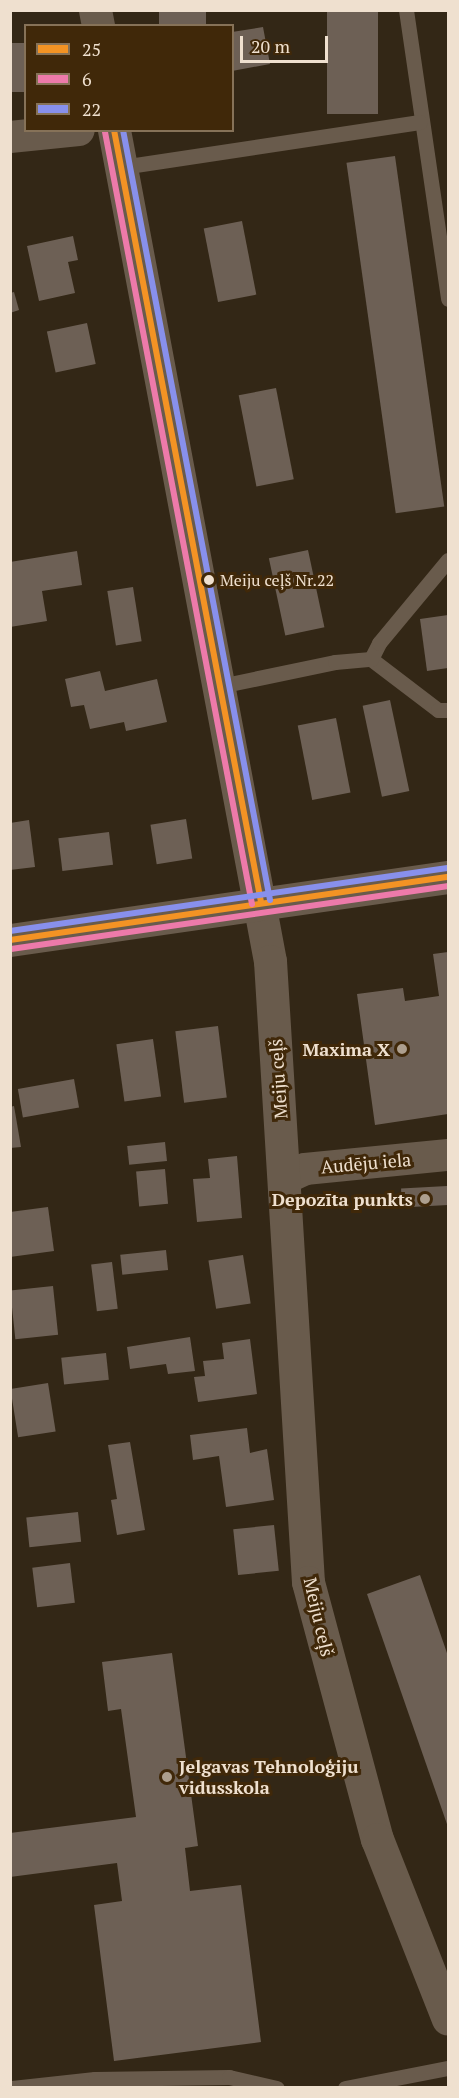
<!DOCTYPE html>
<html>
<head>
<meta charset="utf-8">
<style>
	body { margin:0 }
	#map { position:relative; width:459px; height:2098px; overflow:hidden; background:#332716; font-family:"PT Serif",serif }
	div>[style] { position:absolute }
	.building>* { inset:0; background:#6d6055; transform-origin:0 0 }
	.service>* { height:15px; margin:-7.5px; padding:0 7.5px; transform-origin:7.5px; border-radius:7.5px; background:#695b4c }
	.minor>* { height:32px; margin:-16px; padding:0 16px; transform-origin:16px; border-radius:16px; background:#695b4c }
	.tertiary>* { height:33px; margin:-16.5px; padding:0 16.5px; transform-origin:16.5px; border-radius:16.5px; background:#695b4c }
	.bus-1>* { height:6px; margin:-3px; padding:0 3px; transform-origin:3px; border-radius:3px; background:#f39324 }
	.bus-2>* { height:6px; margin:-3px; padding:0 3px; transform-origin:3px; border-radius:3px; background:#ed7aaa }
	.bus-3>* { height:6px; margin:-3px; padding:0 3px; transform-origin:3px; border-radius:3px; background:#8890ec }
	.dots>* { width:16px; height:16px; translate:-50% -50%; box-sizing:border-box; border:3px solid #402809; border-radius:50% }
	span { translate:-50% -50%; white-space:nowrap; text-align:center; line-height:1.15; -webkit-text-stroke:6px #402809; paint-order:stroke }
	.bus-label { font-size:16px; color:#efe0cf }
	.left { translate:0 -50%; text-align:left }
	.poi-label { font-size:18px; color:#efe0cf; font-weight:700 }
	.right { translate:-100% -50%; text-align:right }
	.street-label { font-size:18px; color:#efe0cf }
	.frame { position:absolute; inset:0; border:12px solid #efe0cf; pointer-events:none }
	.legend { position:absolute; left:24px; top:24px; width:210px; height:108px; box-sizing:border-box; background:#402809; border:2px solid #867258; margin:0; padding:8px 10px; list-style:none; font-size:18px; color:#efe0cf }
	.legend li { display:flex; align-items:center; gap:12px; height:30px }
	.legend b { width:30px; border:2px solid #867258 }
	.scale { position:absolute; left:240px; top:36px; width:88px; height:27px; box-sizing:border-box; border:3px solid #efe0cf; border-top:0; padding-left:8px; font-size:18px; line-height:21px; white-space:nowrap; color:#efe0cf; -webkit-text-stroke:4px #402809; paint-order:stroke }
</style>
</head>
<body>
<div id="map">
	<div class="building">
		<div style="left:159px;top:10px;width:47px;height:16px"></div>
		<div style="left:327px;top:10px;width:51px;height:104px"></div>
		<div style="clip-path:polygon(263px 27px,270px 64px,232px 71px,232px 32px)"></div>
		<div style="left:26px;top:43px;width:49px;height:16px;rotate:90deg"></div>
		<div style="left:395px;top:156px;width:354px;height:49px;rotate:82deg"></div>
		<div style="left:242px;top:221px;width:75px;height:39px;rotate:79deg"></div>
		<div style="clip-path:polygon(73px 236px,78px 260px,68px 262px,75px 293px,39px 301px,27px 246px)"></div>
		<div style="clip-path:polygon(14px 292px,19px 310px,10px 313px,10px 293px)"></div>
		<div style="left:87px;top:323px;width:42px;height:41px;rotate:78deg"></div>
		<div style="left:276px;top:388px;width:93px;height:38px;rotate:79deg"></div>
		<div style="left:308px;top:550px;width:79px;height:40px;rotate:78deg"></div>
		<div style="clip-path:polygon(77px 551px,82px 585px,42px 591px,47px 621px,10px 627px,10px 562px)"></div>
		<div style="left:133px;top:587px;width:55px;height:26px;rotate:81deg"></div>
		<div style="clip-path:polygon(448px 615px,448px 668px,427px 671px,420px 619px)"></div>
		<div style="clip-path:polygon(100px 671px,105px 691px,157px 679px,167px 722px,126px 731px,124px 722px,90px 729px,84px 705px,71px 707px,65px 679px)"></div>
		<div style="left:390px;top:700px;width:93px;height:28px;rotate:78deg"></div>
		<div style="left:336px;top:718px;width:76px;height:39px;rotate:79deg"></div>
		<div style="left:186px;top:819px;width:40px;height:36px;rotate:81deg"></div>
		<div style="clip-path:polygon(29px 820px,35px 867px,10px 870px,10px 823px)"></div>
		<div style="left:109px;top:832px;width:33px;height:51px;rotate:83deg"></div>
		<div style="clip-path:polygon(448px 952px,448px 1114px,375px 1125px,357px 994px,403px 988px,405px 1001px,439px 996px,433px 954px)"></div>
		<div style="left:218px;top:1026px;width:72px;height:43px;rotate:83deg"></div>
		<div style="left:153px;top:1039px;width:58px;height:37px;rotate:82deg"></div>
		<div style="left:74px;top:1079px;width:29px;height:57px;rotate:80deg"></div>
		<div style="clip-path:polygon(14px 1106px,21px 1147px,10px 1148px,10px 1107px)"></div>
		<div style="left:165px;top:1142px;width:19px;height:38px;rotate:84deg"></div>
		<div style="clip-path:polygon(237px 1156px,242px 1218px,197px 1222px,193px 1179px,210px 1178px,208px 1159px)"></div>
		<div style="left:165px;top:1169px;width:35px;height:29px;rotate:85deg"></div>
		<div style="left:447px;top:1186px;width:19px;height:46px;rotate:87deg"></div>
		<div style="clip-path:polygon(48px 1207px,54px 1251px,10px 1257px,10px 1212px)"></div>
		<div style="left:166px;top:1250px;width:20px;height:46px;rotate:84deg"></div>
		<div style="left:243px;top:1255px;width:49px;height:35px;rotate:81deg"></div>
		<div style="left:112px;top:1262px;width:47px;height:21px;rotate:83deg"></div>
		<div style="left:53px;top:1286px;width:49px;height:43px;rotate:84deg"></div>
		<div style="clip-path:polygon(190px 1337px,195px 1371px,168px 1374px,166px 1364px,130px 1369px,127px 1347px)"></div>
		<div style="clip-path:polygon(250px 1339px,257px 1394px,198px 1402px,194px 1377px,205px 1376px,203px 1361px,224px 1359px,222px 1343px)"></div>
		<div style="left:106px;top:1353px;width:27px;height:45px;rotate:84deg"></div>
		<div style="left:48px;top:1383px;width:49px;height:38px;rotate:81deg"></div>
		<div style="clip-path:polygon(247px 1428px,250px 1453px,267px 1449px,274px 1500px,226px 1507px,219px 1456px,193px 1460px,190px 1435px)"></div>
		<div style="clip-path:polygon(130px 1442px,145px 1530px,117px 1535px,111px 1500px,117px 1499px,108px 1445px)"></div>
		<div style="left:78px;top:1512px;width:30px;height:52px;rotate:84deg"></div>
		<div style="left:274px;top:1525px;width:46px;height:41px;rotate:84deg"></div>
		<div style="left:70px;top:1563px;width:40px;height:38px;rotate:83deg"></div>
		<div style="clip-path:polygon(420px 1575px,448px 1656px,448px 1827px,367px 1594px)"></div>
		<div style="clip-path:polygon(172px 1653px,198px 1846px,185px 1848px,190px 1891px,241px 1885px,261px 2042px,114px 2061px,94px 1905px,122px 1901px,117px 1863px,10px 1877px,10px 1833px,136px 1817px,121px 1709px,108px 1711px,102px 1662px)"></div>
	</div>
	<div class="service">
		<div style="left:406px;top:10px;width:292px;rotate:81.7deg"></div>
		<div style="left:122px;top:167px;width:301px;rotate:-8.6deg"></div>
		<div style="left:371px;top:659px;width:84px;rotate:37.3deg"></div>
		<div style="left:438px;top:710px;width:10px"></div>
		<div style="left:220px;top:686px;width:117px;rotate:-11.8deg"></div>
		<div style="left:335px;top:662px;width:36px;rotate:-5deg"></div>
		<div style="left:371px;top:659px;width:18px;rotate:-63deg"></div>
		<div style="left:379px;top:643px;width:108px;rotate:-50.3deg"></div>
		<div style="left:12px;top:2088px;width:83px;rotate:-6.2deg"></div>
		<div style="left:95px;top:2079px;width:134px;rotate:-0.9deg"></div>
		<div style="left:229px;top:2077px;width:49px;rotate:12.9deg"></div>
		<div style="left:345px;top:2088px;width:105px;rotate:-11deg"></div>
	</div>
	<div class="minor">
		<div style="left:10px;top:137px;width:69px;rotate:-5.8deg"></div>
		<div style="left:286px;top:1178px;width:21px;rotate:-25deg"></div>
		<div style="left:305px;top:1169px;width:144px;rotate:-5.6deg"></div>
	</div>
	<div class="tertiary">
		<div style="left:95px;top:10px;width:16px;rotate:79deg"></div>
		<div style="left:114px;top:130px;width:846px;rotate:79.37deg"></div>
		<div style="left:270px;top:961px;width:622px;rotate:86.5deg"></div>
		<div style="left:308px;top:1582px;width:266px;rotate:75deg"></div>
		<div style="left:377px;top:1839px;width:193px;rotate:68.5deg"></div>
		<div style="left:10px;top:940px;width:443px;rotate:-8.2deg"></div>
	</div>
	<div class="bus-1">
		<div style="left:114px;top:130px;width:786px;rotate:79.22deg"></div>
		<div style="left:10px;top:940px;width:443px;rotate:-8.2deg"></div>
	</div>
	<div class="bus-2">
		<div style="left:105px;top:132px;width:786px;rotate:79.22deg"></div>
		<div style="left:11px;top:949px;width:442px;rotate:-8.2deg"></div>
	</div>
	<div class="bus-3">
		<div style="left:123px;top:130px;width:784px;rotate:79.19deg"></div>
		<div style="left:10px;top:931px;width:442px;rotate:-8.2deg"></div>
	</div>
	<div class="dots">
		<div style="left:209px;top:580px;background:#efe0cf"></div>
		<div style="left:402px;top:1049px;background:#ad9f8e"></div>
		<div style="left:425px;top:1199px;background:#ad9f8e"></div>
		<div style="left:167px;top:1777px;background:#ad9f8e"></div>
	</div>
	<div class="bus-label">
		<span class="left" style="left:220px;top:580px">Meiju ceļš Nr.22</span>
	</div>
	<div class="poi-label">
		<span class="right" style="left:390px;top:1049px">Maxima X</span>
		<span class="right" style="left:413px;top:1199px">Depozīta punkts</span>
		<span class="left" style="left:179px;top:1777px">Jelgavas Tehnoloģiju<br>vidusskola</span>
	</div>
	<div class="street-label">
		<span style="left:278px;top:1079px;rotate:-94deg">Meiju ceļš</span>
		<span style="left:366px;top:1163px;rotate:-5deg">Audēju iela</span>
		<span style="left:319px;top:1617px;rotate:77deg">Meiju ceļš</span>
	</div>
	<div class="frame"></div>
	<ul class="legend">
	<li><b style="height:8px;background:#f39324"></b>25</li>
	<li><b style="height:8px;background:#ed7aaa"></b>6</li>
	<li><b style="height:8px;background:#8890ec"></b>22</li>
	</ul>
	<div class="scale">20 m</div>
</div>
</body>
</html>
